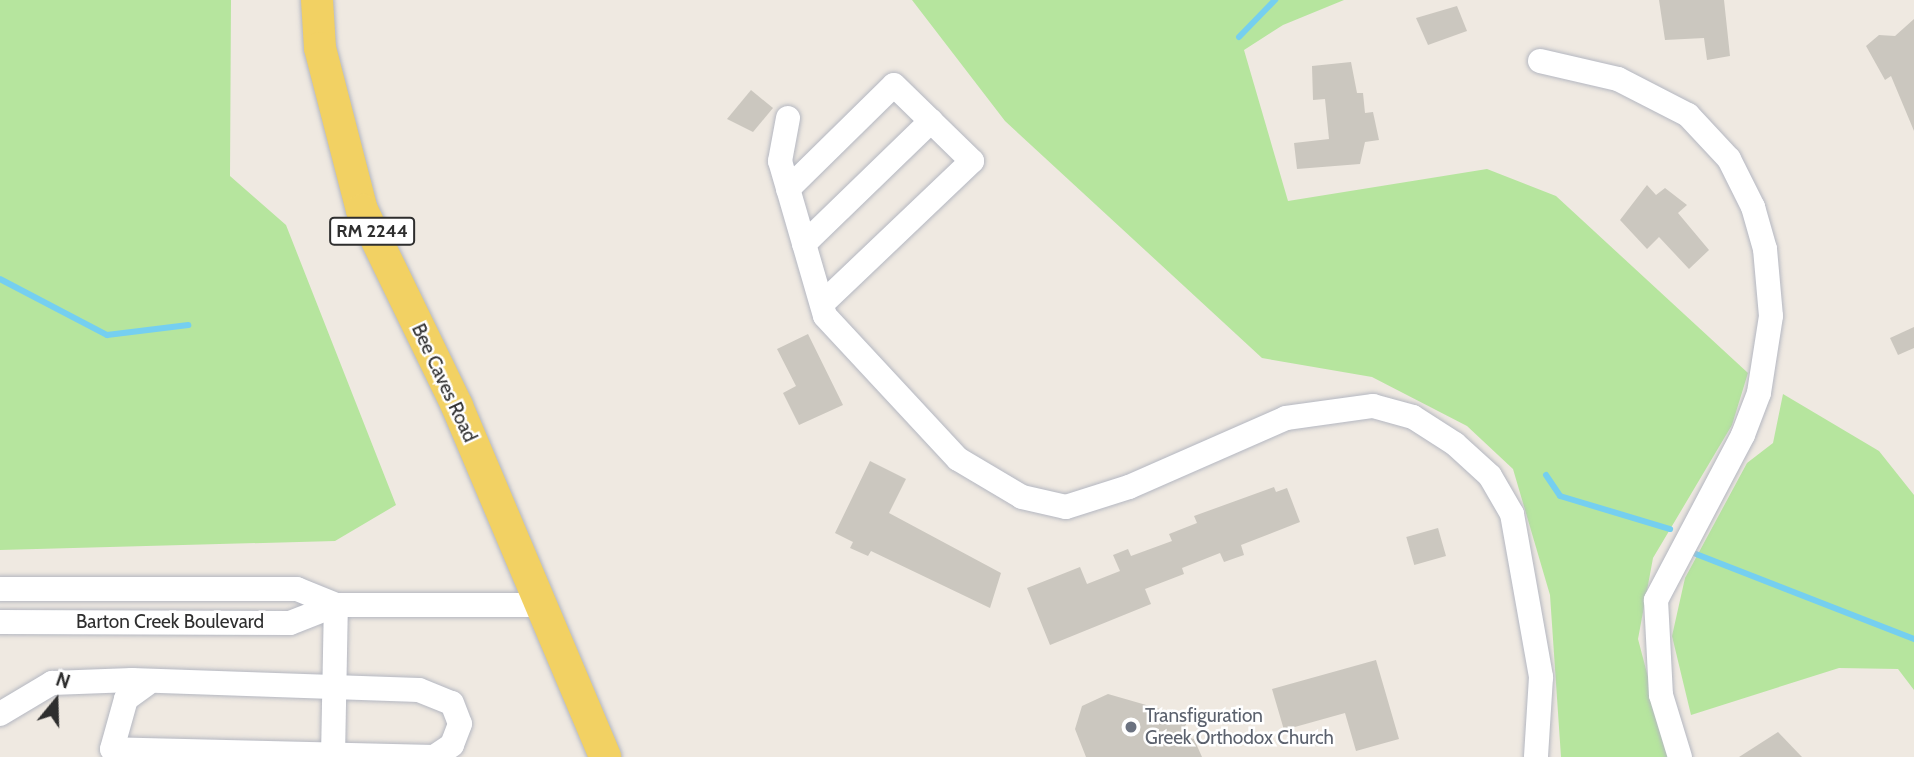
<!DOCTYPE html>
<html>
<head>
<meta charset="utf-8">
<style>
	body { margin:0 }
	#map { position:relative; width:1914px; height:757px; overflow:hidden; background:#efe9e1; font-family:Cabin,sans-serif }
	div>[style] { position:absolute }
	.green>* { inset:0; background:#b6e59e }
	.stream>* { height:6px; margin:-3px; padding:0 3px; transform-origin:3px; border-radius:3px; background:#75cff0 }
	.building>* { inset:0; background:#cbc7bf; transform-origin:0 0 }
	.roads { filter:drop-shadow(0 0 2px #b4b7c1) drop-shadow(0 0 2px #b4b7c1) }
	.minor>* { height:24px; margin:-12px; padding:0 12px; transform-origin:12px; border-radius:12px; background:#fff }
	.major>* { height:32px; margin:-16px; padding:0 16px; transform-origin:16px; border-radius:16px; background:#f2d163 }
	.dots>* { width:19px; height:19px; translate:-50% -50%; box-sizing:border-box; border:4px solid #fff; border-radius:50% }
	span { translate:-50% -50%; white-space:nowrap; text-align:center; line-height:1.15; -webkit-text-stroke:5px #fff; paint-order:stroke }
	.shield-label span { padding:2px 5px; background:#fff; border:2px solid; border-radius:5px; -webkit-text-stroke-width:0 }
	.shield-label { font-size:18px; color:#2e2e2e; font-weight:700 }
	.street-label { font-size:19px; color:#2e2e2e }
	.worship-label { font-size:19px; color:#5b616d }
	.left { translate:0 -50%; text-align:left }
	.north { position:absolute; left:21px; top:666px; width:70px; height:70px; -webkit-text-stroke:5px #fff; paint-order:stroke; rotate:19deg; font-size:19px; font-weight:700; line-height:28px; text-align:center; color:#2e2e2e }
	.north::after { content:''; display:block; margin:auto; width:24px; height:32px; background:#2e2e2e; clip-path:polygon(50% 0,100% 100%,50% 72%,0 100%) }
</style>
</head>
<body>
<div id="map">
	<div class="green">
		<div style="clip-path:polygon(0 0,231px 0,230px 176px,286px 225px,396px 505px,335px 541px,0 550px)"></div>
		<div style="clip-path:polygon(912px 0,1344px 0,1283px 25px,1244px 50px,1288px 201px,1487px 169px,1556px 196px,1748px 373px,1732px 425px,1653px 558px,1638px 639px,1669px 757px,1561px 757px,1550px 595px,1513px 469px,1467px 426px,1372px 377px,1262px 358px,1005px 121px)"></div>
		<div style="clip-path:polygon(1783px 394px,1879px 451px,1914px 495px,1914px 690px,1898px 669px,1839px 668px,1691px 715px,1672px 636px,1685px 578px,1747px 463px,1773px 443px)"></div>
	</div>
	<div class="stream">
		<div style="left:1239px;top:37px;width:52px;rotate:-45.8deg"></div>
		<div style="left:0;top:279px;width:121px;rotate:27.6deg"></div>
		<div style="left:107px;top:335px;width:82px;rotate:-7deg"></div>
		<div style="left:1546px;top:475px;width:25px;rotate:56deg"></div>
		<div style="left:1560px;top:496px;width:115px;rotate:16.7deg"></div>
		<div style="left:1696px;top:554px;width:234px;rotate:21.3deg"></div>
	</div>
	<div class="building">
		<div style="clip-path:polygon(1659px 0,1724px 0,1730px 56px,1707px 60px,1704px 38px,1665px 40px)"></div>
		<div style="clip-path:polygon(1457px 6px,1467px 31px,1428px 45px,1416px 18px)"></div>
		<div style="clip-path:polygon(1914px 19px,1914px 131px,1891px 76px,1885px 80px,1866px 46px,1879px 35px,1895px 36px)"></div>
		<div style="clip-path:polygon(1351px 62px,1357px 93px,1363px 93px,1365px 113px,1373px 112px,1379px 140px,1365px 142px,1360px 164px,1297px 169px,1294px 143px,1329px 139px,1325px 99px,1313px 100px,1312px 66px)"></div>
		<div style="clip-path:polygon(751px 90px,773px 108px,753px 132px,727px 119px)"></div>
		<div style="clip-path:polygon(1647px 185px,1656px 195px,1665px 188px,1687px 205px,1678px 213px,1709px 250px,1689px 269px,1659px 237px,1647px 249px,1620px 220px)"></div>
		<div style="clip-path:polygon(1914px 327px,1914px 348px,1898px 355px,1890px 338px)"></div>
		<div style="clip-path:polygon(808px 334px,843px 405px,799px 425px,783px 393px,796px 386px,777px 349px)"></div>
		<div style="clip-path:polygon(870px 461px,906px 479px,889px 513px,1001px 573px,990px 608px,871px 551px,868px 556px,850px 548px,853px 542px,835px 533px)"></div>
		<div style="clip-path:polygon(1274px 487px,1276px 492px,1287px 488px,1300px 522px,1241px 545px,1244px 555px,1224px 562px,1220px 553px,1182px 568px,1184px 574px,1145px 589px,1151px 604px,1050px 645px,1027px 588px,1080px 567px,1087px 584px,1120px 571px,1113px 555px,1128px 549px,1131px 556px,1172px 541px,1169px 534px,1197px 523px,1194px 516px)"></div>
		<div style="left:1438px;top:528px;width:29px;height:33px;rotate:74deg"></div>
		<div style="clip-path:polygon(1376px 660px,1399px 739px,1356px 751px,1345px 713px,1284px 730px,1272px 689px)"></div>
		<div style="clip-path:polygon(1108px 694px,1174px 713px,1172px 720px,1186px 724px,1182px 736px,1194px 739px,1202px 757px,1086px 757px,1075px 729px,1082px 706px)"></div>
		<div style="clip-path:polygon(1778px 732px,1802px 757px,1739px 757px)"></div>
	</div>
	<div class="roads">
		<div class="minor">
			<div style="left:1540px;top:61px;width:80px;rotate:13deg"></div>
			<div style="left:1618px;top:79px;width:79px;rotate:27.2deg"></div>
			<div style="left:1688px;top:115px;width:60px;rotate:47deg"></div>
			<div style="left:1729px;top:159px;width:54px;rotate:63.4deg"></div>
			<div style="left:1753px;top:207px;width:44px;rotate:74.1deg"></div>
			<div style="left:1765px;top:249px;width:67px;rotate:84.9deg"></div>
			<div style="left:1771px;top:316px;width:78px;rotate:98.9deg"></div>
			<div style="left:1759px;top:393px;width:45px;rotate:110.9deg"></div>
			<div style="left:1743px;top:435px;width:187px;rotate:117.8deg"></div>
			<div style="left:1656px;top:600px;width:95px;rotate:87deg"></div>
			<div style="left:1661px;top:695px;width:65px;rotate:73deg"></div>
			<div style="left:788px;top:118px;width:44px;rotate:100.5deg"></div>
			<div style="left:780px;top:161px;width:161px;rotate:73.8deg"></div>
			<div style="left:825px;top:316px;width:195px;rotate:47.1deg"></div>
			<div style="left:958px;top:459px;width:74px;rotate:30.7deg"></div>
			<div style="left:1022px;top:497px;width:45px;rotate:12.8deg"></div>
			<div style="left:1066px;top:507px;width:66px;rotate:-17.6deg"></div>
			<div style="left:1129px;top:487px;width:171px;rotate:-23.7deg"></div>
			<div style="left:1286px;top:418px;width:88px;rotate:-7.9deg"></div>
			<div style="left:1373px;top:406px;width:41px;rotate:15.4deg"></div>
			<div style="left:1413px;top:417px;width:50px;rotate:32.7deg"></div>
			<div style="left:1455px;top:444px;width:47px;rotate:42.4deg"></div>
			<div style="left:1490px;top:476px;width:44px;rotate:59.9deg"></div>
			<div style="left:1512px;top:514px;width:166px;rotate:79.9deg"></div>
			<div style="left:1541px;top:677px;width:80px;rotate:93.6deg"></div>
			<div style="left:788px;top:189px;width:148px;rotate:-44.5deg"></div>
			<div style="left:894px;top:85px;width:109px;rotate:44.3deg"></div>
			<div style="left:972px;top:161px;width:207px;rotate:136.4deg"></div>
			<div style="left:804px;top:244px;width:177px;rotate:-44.1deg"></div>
			<div style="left:0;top:589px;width:297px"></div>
			<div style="left:297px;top:589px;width:42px;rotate:22.3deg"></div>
			<div style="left:336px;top:605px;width:203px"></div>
			<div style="left:0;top:622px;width:290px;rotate:0.2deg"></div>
			<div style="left:290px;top:623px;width:49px;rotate:-21.4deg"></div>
			<div style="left:0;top:714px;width:61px;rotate:-30.8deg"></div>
			<div style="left:52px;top:683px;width:80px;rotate:-2.1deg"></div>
			<div style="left:132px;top:680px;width:287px;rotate:2deg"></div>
			<div style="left:419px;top:690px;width:35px;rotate:22deg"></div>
			<div style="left:452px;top:703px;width:22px;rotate:69deg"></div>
			<div style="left:460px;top:724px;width:22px;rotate:111deg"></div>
			<div style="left:452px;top:745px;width:22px;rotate:146deg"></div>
			<div style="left:434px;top:757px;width:322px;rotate:-178.6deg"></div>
			<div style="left:112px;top:749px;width:52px;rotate:-74.4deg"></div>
			<div style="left:126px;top:699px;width:26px;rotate:-36deg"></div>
			<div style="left:333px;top:757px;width:152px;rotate:-88.9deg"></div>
		</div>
		<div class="major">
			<div style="left:317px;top:0;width:48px;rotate:86.4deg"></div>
			<div style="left:320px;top:48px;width:167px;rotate:75.5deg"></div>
			<div style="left:362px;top:210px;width:218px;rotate:64.1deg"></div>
			<div style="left:457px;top:406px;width:381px;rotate:67.1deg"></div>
		</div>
	</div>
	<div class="dots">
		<div style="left:1131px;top:727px;background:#6b7280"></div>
	</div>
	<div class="shield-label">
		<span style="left:372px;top:231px">RM 2244</span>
	</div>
	<div class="street-label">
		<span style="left:444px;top:383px;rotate:65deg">Bee Caves Road</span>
		<span style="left:170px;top:622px">Barton Creek Boulevard</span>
	</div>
	<div class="worship-label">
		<span class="left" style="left:1145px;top:727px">Transfiguration<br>Greek Orthodox Church</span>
	</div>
	<div class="north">N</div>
</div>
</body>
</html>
